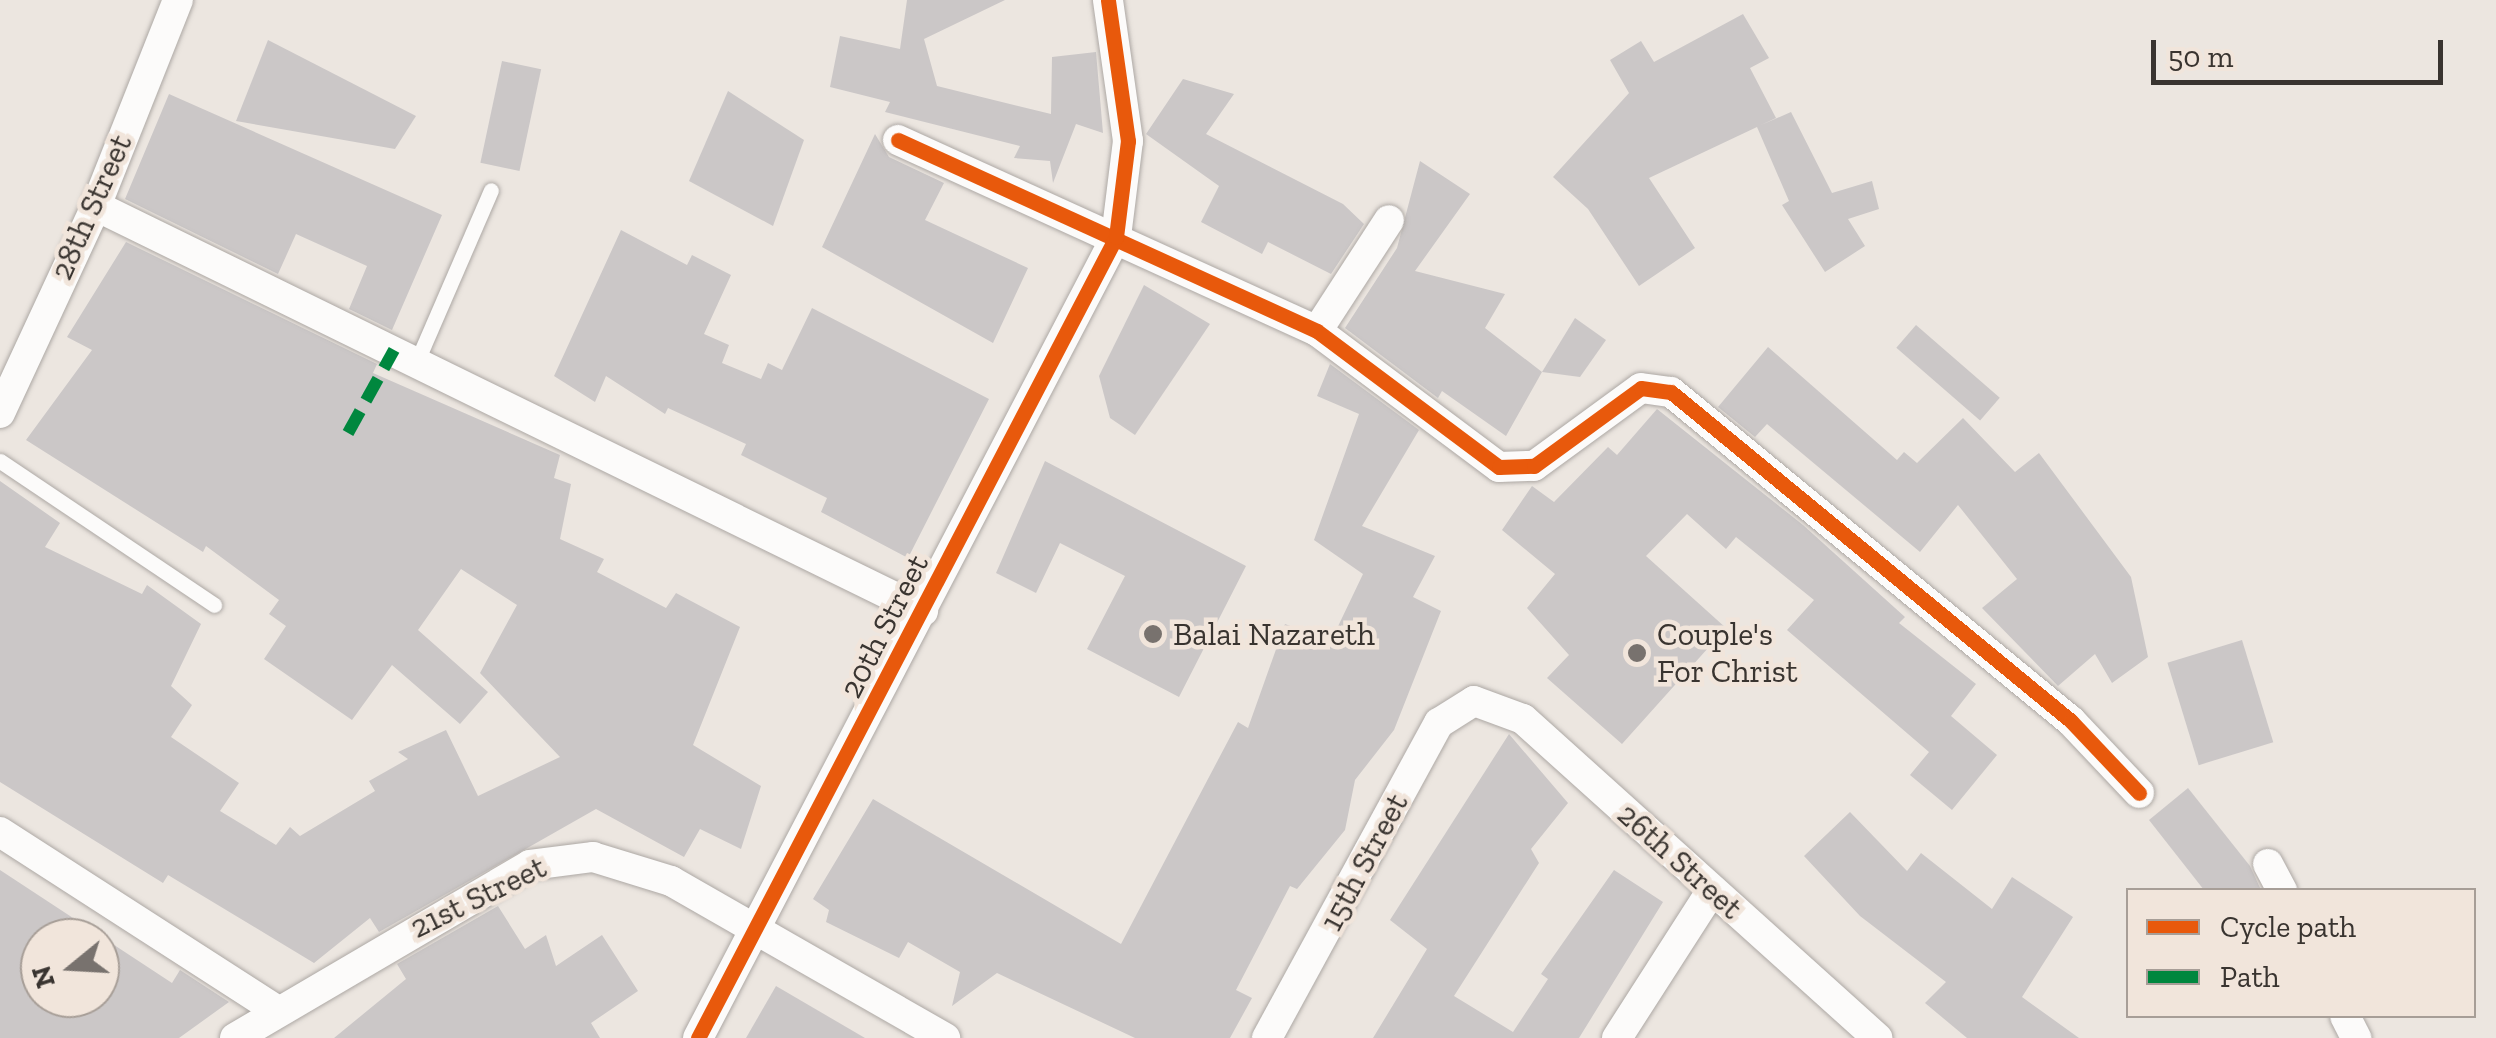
<!DOCTYPE html>
<html>
<head>
<meta charset="utf-8">
<style>
	body { margin:0 }
	#map { position:relative; width:2496px; height:1038px; overflow:hidden; background:#ece6e0; font-family:"Zilla Slab",serif }
	div>[style] { position:absolute }
	.building>* { inset:0; background:#cbc7c7; transform-origin:0 0 }
	.roads { filter:drop-shadow(0 0 2px #ada8a4) drop-shadow(0 0 2px #ada8a4) }
	.lane>* { height:15px; margin:-7.5px; padding:0 7.5px; transform-origin:7.5px; border-radius:7.5px; background:#fcfbfa }
	.street>* { height:30px; margin:-15px; padding:0 15px; transform-origin:15px; border-radius:15px; background:#fcfbfa }
	.quiet>* { height:12px; margin-top:-6px; transform-origin:0; background:repeating-linear-gradient(90deg,#00873e 0 25px,transparent 0 37px) }
	.cycleway>* { height:15px; margin:-7.5px; padding:0 7.5px; transform-origin:7.5px; border-radius:7.5px; background:#e8590c }
	.dots>* { width:28px; height:28px; translate:-50% -50%; box-sizing:border-box; border:5px solid #f1e5db; border-radius:50% }
	span { translate:-50% -50%; white-space:nowrap; text-align:center; line-height:1.15; -webkit-text-stroke:9px #f1e5db; paint-order:stroke }
	.street-label { font-size:32px; color:#393430 }
	.poi-label { font-size:32px; color:#393430 }
	.left { translate:0 -50%; text-align:left }
	.legend { position:absolute; left:2126px; top:888px; width:350px; height:130px; box-sizing:border-box; background:#f1e5db; border:2px solid #a79e97; margin:0; padding:12px 18px; list-style:none; font-size:30px; color:#393430 }
	.legend li { display:flex; align-items:center; gap:20px; height:50px }
	.legend b { width:50px; border:2px solid #a79e97 }
	.north { position:absolute; left:20px; top:918px; width:100px; height:100px; box-sizing:border-box; background:#f1e5db; border:2px solid #a79e97; border-radius:50%; rotate:252deg; font-size:28px; font-weight:700; line-height:40px; text-align:center; color:#393430 }
	.north::after { content:''; display:block; margin:auto; width:35px; height:45px; background:#78726e; clip-path:polygon(50% 0,100% 100%,50% 72%,0 100%) }
	.scale { position:absolute; left:2151px; top:40px; width:292px; height:45px; box-sizing:border-box; border:5px solid #393430; border-top:0; padding-left:12px; font-size:30px; line-height:35px; white-space:nowrap; color:#393430; -webkit-text-stroke:8px #f1e5db; paint-order:stroke }
</style>
</head>
<body>
<div id="map">
	<div class="building">
		<div style="clip-path:polygon(907px 0,1005px 0,924px 39px,937px 86px,1051px 114px,1052px 57px,1096px 52px,1103px 133px,1076px 124px,1053px 183px,1050px 161px,1014px 158px,1020px 146px,885px 112px,890px 102px,830px 87px,840px 36px,900px 49px)"></div>
		<div style="clip-path:polygon(1743px 14px,1769px 58px,1750px 68px,1776px 118px,1761px 125px,1791px 112px,1832px 193px,1872px 181px,1879px 209px,1848px 219px,1865px 246px,1825px 272px,1782px 205px,1789px 201px,1757px 127px,1649px 178px,1695px 248px,1639px 286px,1588px 209px,1553px 177px,1629px 93px,1610px 60px,1641px 41px,1654px 62px)"></div>
		<div style="clip-path:polygon(268px 40px,416px 116px,395px 149px,236px 121px)"></div>
		<div style="left:502px;top:61px;width:40px;height:104px;rotate:12deg"></div>
		<div style="clip-path:polygon(1183px 79px,1234px 94px,1206px 134px,1343px 204px,1364px 224px,1331px 274px,1268px 242px,1262px 254px,1201px 222px,1219px 186px,1146px 134px)"></div>
		<div style="clip-path:polygon(728px 91px,804px 140px,773px 226px,689px 181px)"></div>
		<div style="clip-path:polygon(169px 94px,442px 215px,392px 330px,349px 309px,367px 266px,296px 234px,278px 274px,125px 199px)"></div>
		<div style="clip-path:polygon(875px 134px,889px 157px,944px 183px,925px 220px,1028px 268px,993px 343px,822px 247px)"></div>
		<div style="clip-path:polygon(1420px 161px,1470px 194px,1415px 271px,1505px 294px,1485px 328px,1542px 372px,1506px 436px,1442px 391px,1438px 398px,1345px 328px,1397px 248px)"></div>
		<div style="clip-path:polygon(621px 230px,687px 265px,692px 255px,731px 275px,704px 334px,729px 345px,722px 363px,761px 379px,768px 363px,782px 370px,812px 308px,989px 399px,908px 558px,821px 512px,827px 498px,741px 455px,746px 444px,668px 408px,665px 414px,606px 376px,595px 402px,554px 376px)"></div>
		<div style="clip-path:polygon(126px 242px,377px 364px,373px 373px,560px 455px,554px 478px,571px 484px,560px 539px,604px 559px,597px 572px,666px 608px,676px 593px,740px 627px,693px 745px,761px 786px,741px 849px,700px 829px,684px 857px,596px 809px,379px 932px,370px 918px,314px 963px,168px 875px,163px 883px,0 782px,0 481px,60px 523px,45px 547px,142px 594px,147px 585px,201px 624px,171px 686px,192px 705px,171px 737px,239px 783px,220px 811px,276px 845px,290px 827px,300px 836px,375px 791px,369px 781px,408px 759px,398px 752px,446px 730px,478px 796px,560px 757px,480px 673px,517px 605px,461px 569px,418px 630px,488px 692px,460px 724px,392px 665px,352px 720px,264px 659px,286px 626px,269px 614px,279px 600px,206px 546px,203px 552px,26px 440px,92px 350px,67px 337px)"></div>
		<div style="clip-path:polygon(1144px 285px,1210px 324px,1135px 435px,1110px 418px,1099px 376px)"></div>
		<div style="clip-path:polygon(1575px 318px,1606px 340px,1580px 377px,1542px 372px)"></div>
		<div style="left:1916px;top:325px;width:111px;height:30px;rotate:41deg"></div>
		<div style="clip-path:polygon(1768px 347px,1897px 460px,1904px 452px,1917px 463px,1963px 418px,2015px 472px,2039px 453px,2131px 577px,2148px 657px,2112px 683px,2095px 654px,2058px 686px,1982px 608px,2017px 579px,1958px 505px,1920px 552px,1767px 424px,1755px 437px,1718px 407px)"></div>
		<div style="clip-path:polygon(1330px 364px,1419px 430px,1362px 526px,1435px 556px,1413px 597px,1441px 611px,1394px 730px,1355px 780px,1345px 830px,1297px 889px,1290px 886px,1236px 990px,1252px 998px,1230px 1038px,1135px 1038px,997px 973px,952px 1006px,960px 972px,908px 942px,899px 958px,826px 922px,829px 910px,813px 899px,873px 799px,1121px 944px,1238px 722px,1248px 728px,1285px 624px,1331px 641px,1363px 574px,1314px 540px,1359px 414px,1317px 396px)"></div>
		<div style="clip-path:polygon(1657px 409px,1803px 525px,1905px 617px,1899px 623px,1976px 684px,1951px 716px,1997px 755px,1952px 810px,1910px 775px,1929px 752px,1787px 630px,1814px 600px,1736px 537px,1726px 549px,1687px 514px,1646px 556px,1726px 628px,1622px 744px,1547px 678px,1569px 655px,1527px 608px,1555px 574px,1502px 530px,1532px 486px,1554px 502px,1608px 447px,1617px 455px)"></div>
		<div style="clip-path:polygon(1045px 461px,1246px 566px,1179px 697px,1087px 649px,1125px 576px,1060px 543px,1036px 593px,996px 573px)"></div>
		<div style="left:2242px;top:640px;width:107px;height:78px;rotate:73deg"></div>
		<div style="clip-path:polygon(1509px 734px,1568px 803px,1531px 849px,1539px 863px,1454px 996px,1513px 1032px,1548px 979px,1541px 974px,1614px 870px,1663px 902px,1579px 1038px,1373px 1038px,1427px 949px,1390px 920px)"></div>
		<div style="clip-path:polygon(2188px 788px,2250px 866px,2261px 890px,2204px 890px,2149px 820px)"></div>
		<div style="clip-path:polygon(1850px 812px,1907px 871px,1921px 853px,1992px 909px,2012px 877px,2073px 917px,2022px 997px,2079px 1038px,1967px 1038px,1925px 1003px,1946px 982px,1860px 916px,1804px 856px)"></div>
		<div style="clip-path:polygon(evenodd,0 870px,172px 983px,180px 970px,229px 1002px,179px 1038px,0 1038px,0 870px,40px 938px,100px 938px,100px 998px,40px 998px,40px 938px)"></div>
		<div style="clip-path:polygon(498px 906px,525px 949px,546px 935px,556px 966px,602px 935px,638px 991px,591px 1023px,600px 1038px,334px 1038px,406px 979px,397px 964px)"></div>
		<div style="clip-path:polygon(776px 986px,865px 1038px,746px 1038px)"></div>
	</div>
	<div class="roads">
		<div class="lane">
			<div style="left:417px;top:361px;width:186px;rotate:-66.6deg"></div>
			<div style="left:0;top:461px;width:258px;rotate:33.9deg"></div>
		</div>
		<div class="street">
			<div style="left:898px;top:140px;width:460px;rotate:24.5deg"></div>
			<div style="left:1317px;top:331px;width:227px;rotate:36.8deg"></div>
			<div style="left:1499px;top:467px;width:35px;rotate:-2deg"></div>
			<div style="left:1534px;top:466px;width:132px;rotate:-36.1deg"></div>
			<div style="left:1641px;top:388px;width:30px;rotate:8deg"></div>
			<div style="left:1671px;top:392px;width:518px;rotate:39.44deg"></div>
			<div style="left:2071px;top:721px;width:99px;rotate:46.6deg"></div>
			<div style="left:96px;top:206px;width:921px;rotate:26.09deg"></div>
			<div style="left:1317px;top:331px;width:132px;rotate:-57deg"></div>
			<div style="left:0;top:413px;width:228px;rotate:-65.1deg"></div>
			<div style="left:96px;top:206px;width:222px;rotate:-68.3deg"></div>
			<div style="left:0;top:832px;width:328px;rotate:32.8deg"></div>
			<div style="left:2268px;top:864px;width:30px;rotate:62deg"></div>
			<div style="left:2345px;top:1016px;width:25px;rotate:63deg"></div>
			<div style="left:235px;top:1038px;width:342px;rotate:-30.4deg"></div>
			<div style="left:530px;top:865px;width:64px;rotate:-7.2deg"></div>
			<div style="left:593px;top:857px;width:82px;rotate:17.1deg"></div>
			<div style="left:671px;top:881px;width:316px;rotate:29.8deg"></div>
			<div style="left:698px;top:1038px;width:904px;rotate:-62.44deg"></div>
			<div style="left:1116px;top:237px;width:97px;rotate:-82.9deg"></div>
			<div style="left:1128px;top:141px;width:142px;rotate:-98.1deg"></div>
			<div style="left:1267px;top:1038px;width:359px;rotate:-61.4deg"></div>
			<div style="left:1439px;top:723px;width:41px;rotate:-32.2deg"></div>
			<div style="left:1474px;top:701px;width:52px;rotate:20.2deg"></div>
			<div style="left:1523px;top:719px;width:477px;rotate:42deg"></div>
			<div style="left:1617px;top:1038px;width:176px;rotate:-57.3deg"></div>
		</div>
	</div>
	<div class="quiet">
		<div style="left:348px;top:433px;width:95px;rotate:-61deg"></div>
	</div>
	<div class="cycleway">
		<div style="left:898px;top:140px;width:460px;rotate:24.5deg"></div>
		<div style="left:1317px;top:331px;width:227px;rotate:36.8deg"></div>
		<div style="left:1499px;top:467px;width:35px;rotate:-2deg"></div>
		<div style="left:1534px;top:466px;width:132px;rotate:-36.1deg"></div>
		<div style="left:1641px;top:388px;width:30px;rotate:8deg"></div>
		<div style="left:1671px;top:392px;width:518px;rotate:39.44deg"></div>
		<div style="left:2071px;top:721px;width:99px;rotate:46.6deg"></div>
		<div style="left:698px;top:1038px;width:904px;rotate:-62.44deg"></div>
		<div style="left:1116px;top:237px;width:97px;rotate:-82.9deg"></div>
		<div style="left:1128px;top:141px;width:142px;rotate:-98.1deg"></div>
	</div>
	<div class="dots">
		<div style="left:1153px;top:634px;background:#78726e"></div>
		<div style="left:1637px;top:653px;background:#78726e"></div>
	</div>
	<div class="street-label">
		<span style="left:91px;top:207px;rotate:-66deg">28th Street</span>
		<span style="left:884px;top:626px;rotate:-63deg">20th Street</span>
		<span style="left:1680px;top:861px;rotate:42deg">26th Street</span>
		<span style="left:1364px;top:862px;rotate:-62deg">15th Street</span>
		<span style="left:478px;top:897px;rotate:-26deg">21st Street</span>
	</div>
	<div class="poi-label">
		<span class="left" style="left:1173px;top:634px">Balai Nazareth</span>
		<span class="left" style="left:1657px;top:653px">Couple's<br>For Christ</span>
	</div>
	<ul class="legend">
	<li><b style="height:12px;background:#e8590c"></b>Cycle path</li>
	<li><b style="height:12px;background:#00873e"></b>Path</li>
	</ul>
	<div class="north">N</div>
	<div class="scale">50 m</div>
</div>
</body>
</html>
